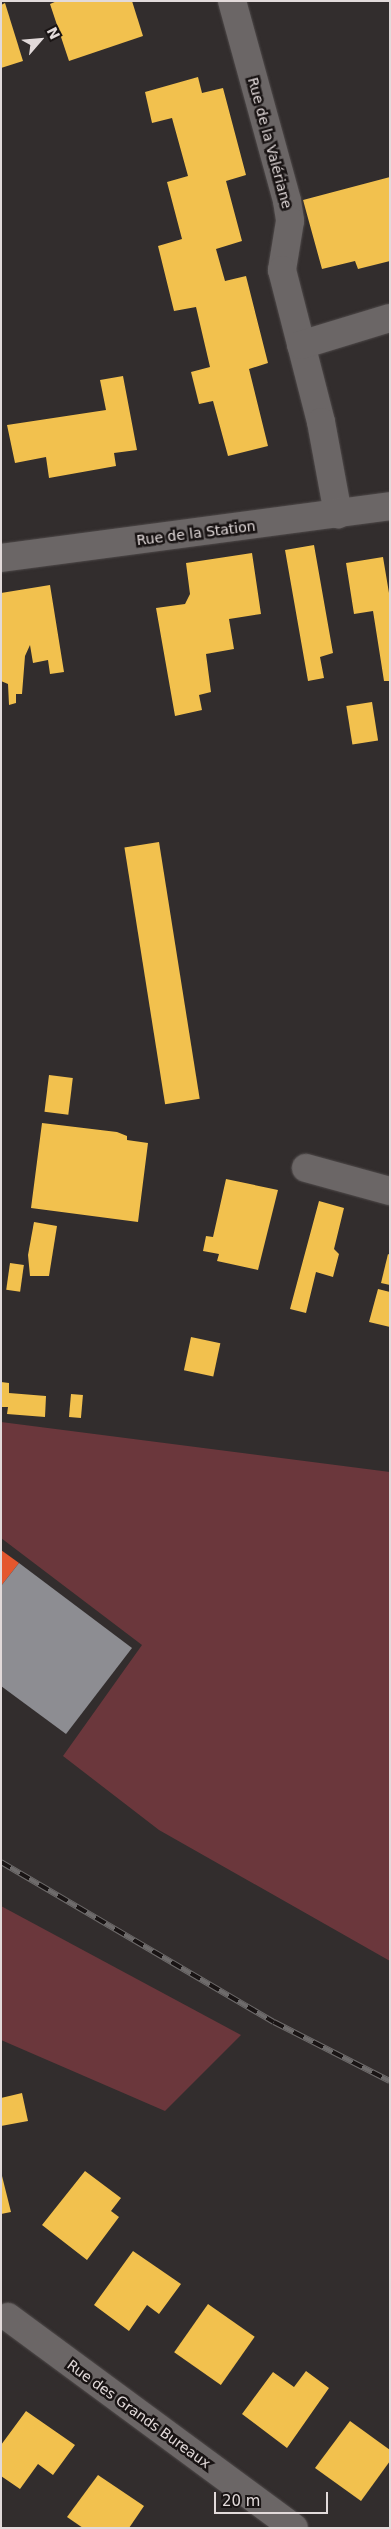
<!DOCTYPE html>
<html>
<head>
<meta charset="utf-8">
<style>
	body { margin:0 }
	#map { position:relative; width:391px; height:2529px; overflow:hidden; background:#322d2d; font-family:"DejaVu Sans",sans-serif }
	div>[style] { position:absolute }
	.green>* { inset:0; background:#6b373c }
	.homes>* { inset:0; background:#f2c14e; transform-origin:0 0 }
	.shops>* { inset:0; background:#e4572e }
	.industry>* { inset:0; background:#8d8d92 }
	.roads { filter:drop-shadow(0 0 1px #4e4949) drop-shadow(0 0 1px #4e4949) }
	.street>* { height:28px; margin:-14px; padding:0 14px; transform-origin:14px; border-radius:14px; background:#6b6666 }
	.secondary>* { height:28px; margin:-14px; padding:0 14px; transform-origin:14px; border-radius:14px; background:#6b6666 }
	.rail>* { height:5.5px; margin-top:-2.75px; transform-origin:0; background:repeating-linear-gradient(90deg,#191414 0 11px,#6e6b6b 0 22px); box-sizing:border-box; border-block:1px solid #6e6b6b }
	span { translate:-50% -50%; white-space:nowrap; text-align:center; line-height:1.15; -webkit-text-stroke:5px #191414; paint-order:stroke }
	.street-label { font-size:14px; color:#e2dada }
	.frame { position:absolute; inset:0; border:2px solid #e2dada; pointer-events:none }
	.north { position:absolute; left:15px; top:15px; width:50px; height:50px; -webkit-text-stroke:4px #191414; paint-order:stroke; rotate:63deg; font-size:14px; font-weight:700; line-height:20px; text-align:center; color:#e2dada }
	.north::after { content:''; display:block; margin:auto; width:18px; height:22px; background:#e2dada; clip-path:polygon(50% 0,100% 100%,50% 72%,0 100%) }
	.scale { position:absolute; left:214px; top:2492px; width:114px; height:22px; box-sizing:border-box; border:2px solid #e2dada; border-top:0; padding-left:6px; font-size:15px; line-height:18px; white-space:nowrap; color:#e2dada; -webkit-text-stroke:4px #191414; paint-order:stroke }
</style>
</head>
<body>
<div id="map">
	<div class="green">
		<div style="clip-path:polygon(1px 1422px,390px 1472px,390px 1961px,159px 1830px,63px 1756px,142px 1645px,1px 1538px)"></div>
		<div style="clip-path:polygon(1px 1906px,241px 2035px,165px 2111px,1px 2040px)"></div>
	</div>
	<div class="homes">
		<div style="clip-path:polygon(57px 1px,132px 1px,143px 36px,69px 61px,50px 4px)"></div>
		<div style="clip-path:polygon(5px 3px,23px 61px,1px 68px,1px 5px)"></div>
		<div style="clip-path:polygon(198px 77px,202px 93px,223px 88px,246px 175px,226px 181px,242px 241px,216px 249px,225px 281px,246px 276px,268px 363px,249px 369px,268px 446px,228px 456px,213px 401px,199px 404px,191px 372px,210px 367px,196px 307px,174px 311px,158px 246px,182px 239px,167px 182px,188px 176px,172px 118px,152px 123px,145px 92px)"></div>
		<div style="clip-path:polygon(390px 177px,390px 261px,358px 269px,355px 261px,322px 269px,303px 200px)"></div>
		<div style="clip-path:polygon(123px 376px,137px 450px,114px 453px,116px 466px,49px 478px,46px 457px,15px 463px,7px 425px,106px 410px,100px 380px)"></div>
		<div style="clip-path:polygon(314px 545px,333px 653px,320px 657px,324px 678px,308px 681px,285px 550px)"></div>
		<div style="clip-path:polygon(252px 553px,261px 614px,229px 619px,234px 649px,206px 654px,211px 692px,199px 695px,202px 710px,175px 716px,156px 608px,185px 604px,190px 594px,186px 563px)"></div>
		<div style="clip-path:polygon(383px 557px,390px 599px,390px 681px,384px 681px,373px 611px,354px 614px,346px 563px)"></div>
		<div style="clip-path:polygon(50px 585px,64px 672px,50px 674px,48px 660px,33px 663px,30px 645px,25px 656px,22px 694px,16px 694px,16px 703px,9px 705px,8px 684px,1px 681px,1px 593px)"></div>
		<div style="left:372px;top:702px;width:39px;height:26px;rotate:81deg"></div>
		<div style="left:159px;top:842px;width:260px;height:35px;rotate:81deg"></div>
		<div style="left:49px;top:1075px;width:24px;height:37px;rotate:7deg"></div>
		<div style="clip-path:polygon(42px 1123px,117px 1132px,127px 1136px,127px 1140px,148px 1143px,138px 1222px,31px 1208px)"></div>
		<div style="clip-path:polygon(226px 1179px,278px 1190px,258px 1270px,217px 1261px,219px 1254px,203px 1251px,206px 1236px,213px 1237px)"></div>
		<div style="clip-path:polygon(319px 1201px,344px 1208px,334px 1249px,339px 1254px,333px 1277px,316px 1272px,306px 1313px,290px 1309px)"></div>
		<div style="clip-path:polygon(34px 1222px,57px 1226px,49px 1276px,30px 1276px,28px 1255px)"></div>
		<div style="clip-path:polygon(388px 1254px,390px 1255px,390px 1285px,381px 1283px)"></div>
		<div style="left:10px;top:1263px;width:14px;height:27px;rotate:8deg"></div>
		<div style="clip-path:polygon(378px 1289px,390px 1292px,390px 1327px,369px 1322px)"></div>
		<div style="left:191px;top:1337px;width:30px;height:34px;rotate:12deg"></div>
		<div style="clip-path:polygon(1px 1382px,9px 1383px,9px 1393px,46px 1396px,45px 1417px,7px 1414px,8px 1407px,1px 1407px)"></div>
		<div style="left:71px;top:1394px;width:12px;height:23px;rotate:5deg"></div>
		<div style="clip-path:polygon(22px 2093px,28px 2121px,1px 2126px,1px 2098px)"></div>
		<div style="clip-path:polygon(85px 2171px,121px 2198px,111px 2211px,119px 2217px,87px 2260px,42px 2225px)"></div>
		<div style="clip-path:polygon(1px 2172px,11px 2212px,1px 2214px)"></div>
		<div style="clip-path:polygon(133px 2251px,181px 2284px,159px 2314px,147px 2305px,129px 2331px,94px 2305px)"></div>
		<div style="left:208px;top:2304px;width:57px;height:59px;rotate:35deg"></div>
		<div style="clip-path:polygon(306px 2371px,329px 2388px,287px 2448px,242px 2414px,273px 2372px,294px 2387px)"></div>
		<div style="clip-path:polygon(26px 2411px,75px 2445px,53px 2475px,38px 2464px,20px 2489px,1px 2476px,1px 2445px)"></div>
		<div style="clip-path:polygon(350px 2421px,390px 2450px,390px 2461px,361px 2501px,315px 2468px)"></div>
		<div style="clip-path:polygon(98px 2475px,144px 2506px,129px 2528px,83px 2528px,67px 2517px)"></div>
	</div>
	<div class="shops">
		<div style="clip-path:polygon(1px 1550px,19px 1563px,1px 1586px)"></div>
	</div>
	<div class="industry">
		<div style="clip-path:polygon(19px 1563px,132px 1648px,66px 1734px,1px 1686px,1px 1586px)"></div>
	</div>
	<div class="roads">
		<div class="street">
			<div style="left:232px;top:1px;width:207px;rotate:74.6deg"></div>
			<div style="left:287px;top:201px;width:20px;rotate:81deg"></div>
			<div style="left:290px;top:221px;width:50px;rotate:99.3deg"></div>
			<div style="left:282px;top:270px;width:157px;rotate:75.6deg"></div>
			<div style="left:321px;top:422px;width:94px;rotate:79.5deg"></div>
			<div style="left:301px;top:345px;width:93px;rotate:-16.9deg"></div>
			<div style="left:306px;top:1168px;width:87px;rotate:15.3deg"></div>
			<div style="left:8px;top:2317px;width:355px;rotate:36.4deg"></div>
		</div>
		<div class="secondary">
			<div style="left:1px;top:558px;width:392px;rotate:-7.6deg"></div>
		</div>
	</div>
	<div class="rail">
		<div style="left:1px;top:1862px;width:316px;rotate:30.4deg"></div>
		<div style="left:274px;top:2022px;width:130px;rotate:27deg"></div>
	</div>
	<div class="street-label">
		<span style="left:270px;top:143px;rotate:75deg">Rue de la Valériane</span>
		<span style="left:196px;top:533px;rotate:-7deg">Rue de la Station</span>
		<span style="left:139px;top:2414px;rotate:36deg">Rue des Grands Bureaux</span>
	</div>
	<div class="frame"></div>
	<div class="north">N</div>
	<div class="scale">20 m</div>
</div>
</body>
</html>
